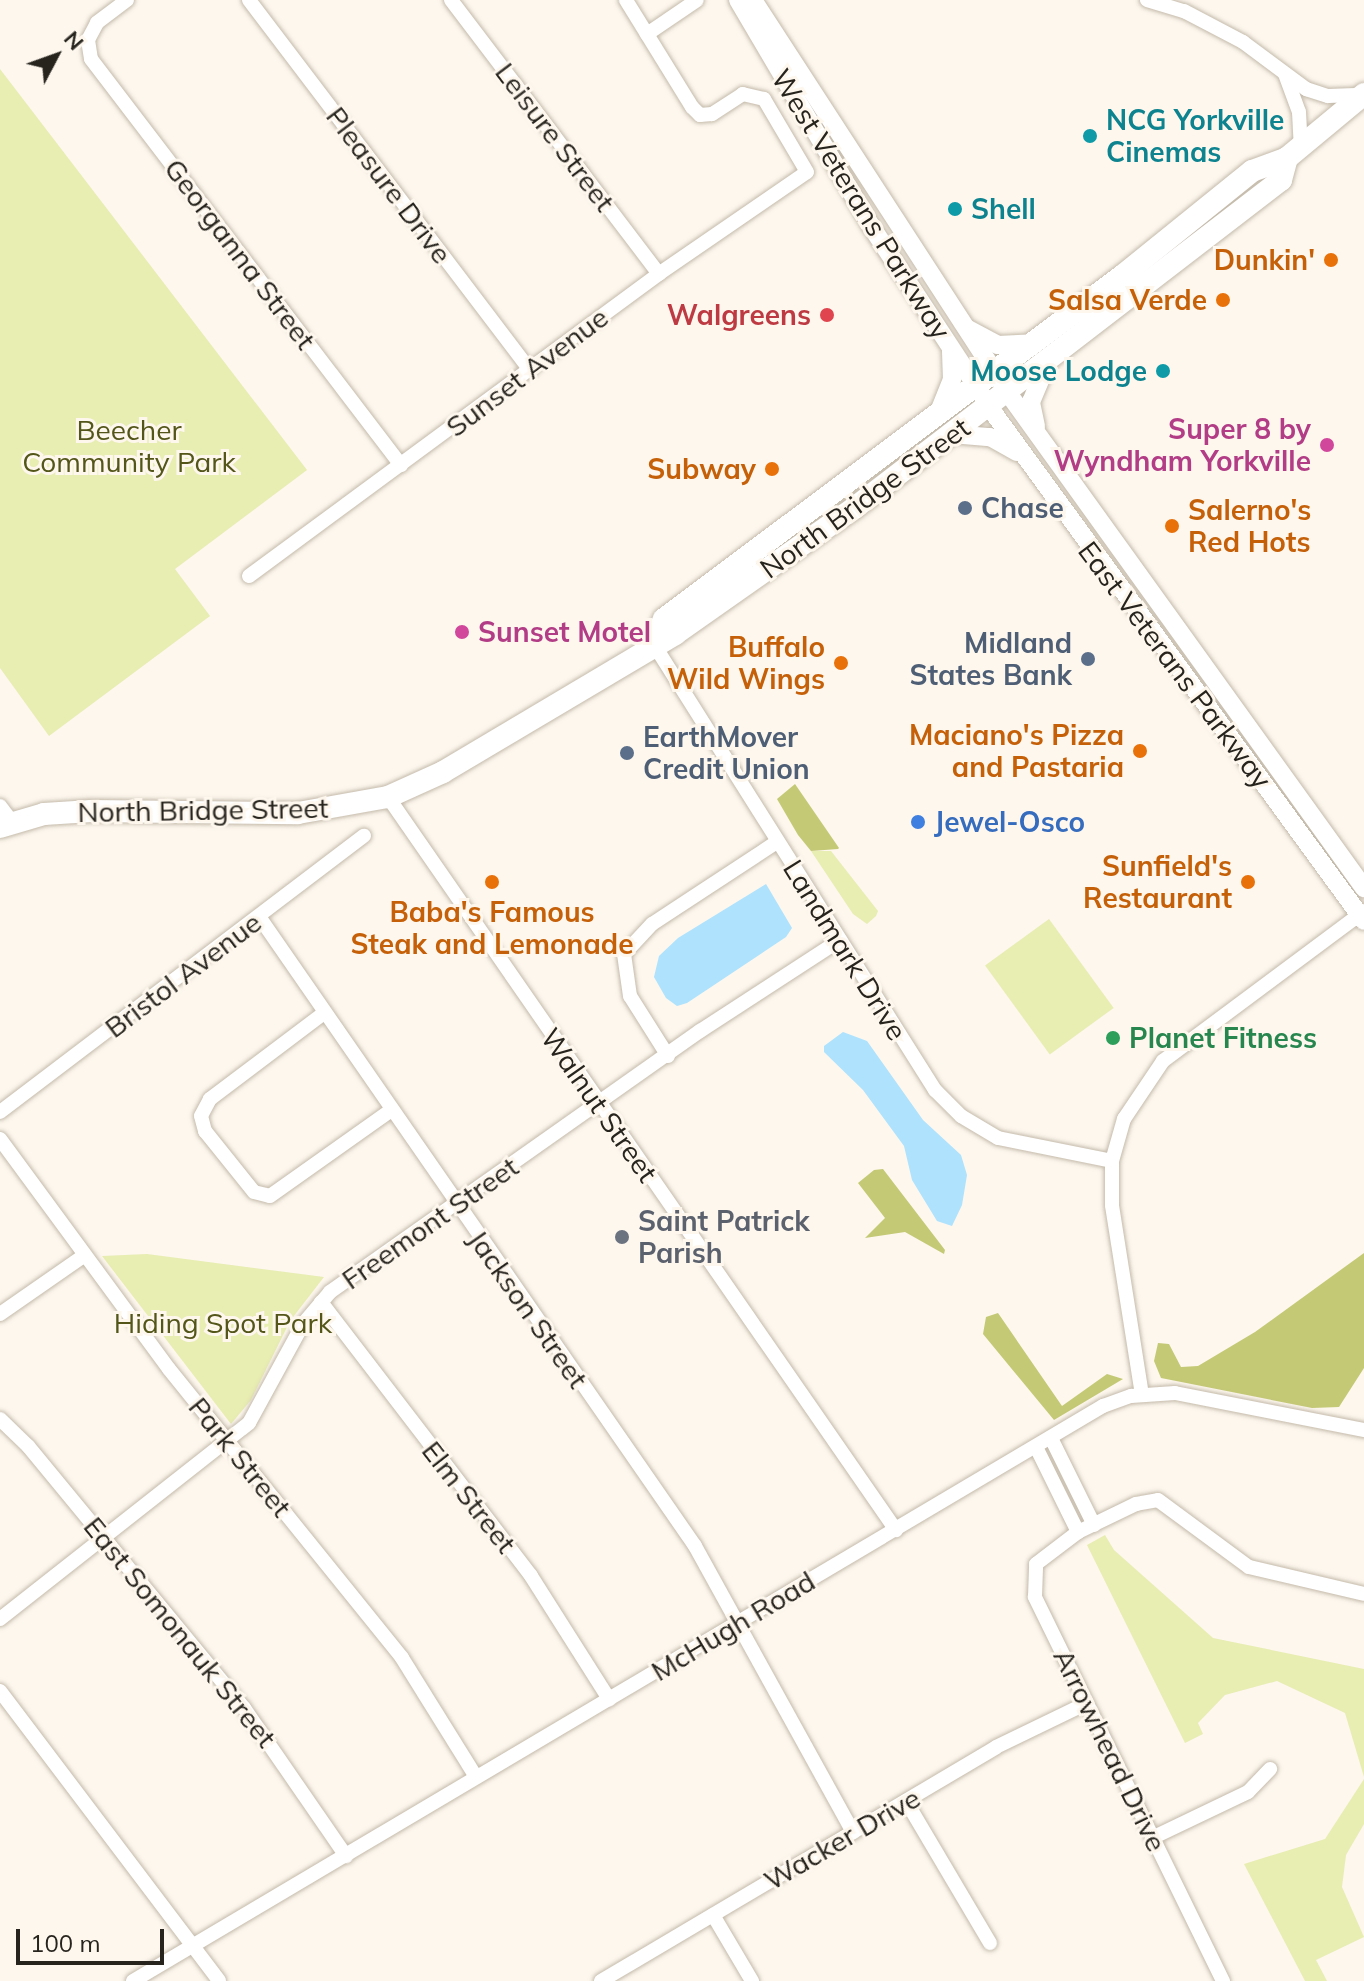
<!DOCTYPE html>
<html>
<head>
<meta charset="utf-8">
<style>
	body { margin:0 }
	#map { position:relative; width:1364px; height:1981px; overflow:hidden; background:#fdf7ee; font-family:Mulish,sans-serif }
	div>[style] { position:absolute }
	.green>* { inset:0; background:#e8edb2; transform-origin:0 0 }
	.forest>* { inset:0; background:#c4c975 }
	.water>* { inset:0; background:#aee2fd }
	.roads { filter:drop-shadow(0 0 2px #c4baaa) drop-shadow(0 0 2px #c4baaa) }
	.minor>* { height:14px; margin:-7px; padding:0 7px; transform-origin:7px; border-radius:7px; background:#fff }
	.major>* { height:18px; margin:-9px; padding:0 9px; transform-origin:9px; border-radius:9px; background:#fff }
	.highway>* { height:22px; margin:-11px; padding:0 11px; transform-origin:11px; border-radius:11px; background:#fff }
	.dots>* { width:22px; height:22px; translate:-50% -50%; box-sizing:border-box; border:4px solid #fdf7ee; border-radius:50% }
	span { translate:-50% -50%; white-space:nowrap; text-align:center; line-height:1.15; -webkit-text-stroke:6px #fdf7ee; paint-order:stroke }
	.culture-label { font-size:28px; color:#0d838f; font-weight:700 }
	.left { translate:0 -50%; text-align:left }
	.right { translate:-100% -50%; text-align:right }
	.street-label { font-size:28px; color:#27241e }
	.food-label { font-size:28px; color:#c56008; font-weight:700 }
	.health-label { font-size:28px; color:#be3a42; font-weight:700 }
	.hotel-label { font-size:28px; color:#b23c85; font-weight:700 }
	.park-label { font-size:28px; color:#535618 }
	.service-label { font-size:28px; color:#4e5e75; font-weight:700 }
	.shop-label { font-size:28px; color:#366cbe; font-weight:700 }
	.leisure-label { font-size:28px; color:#27864d; font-weight:700 }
	.worship-label { font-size:28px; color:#5b616d; font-weight:700 }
	.north { position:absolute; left:16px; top:16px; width:80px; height:80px; -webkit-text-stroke:6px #fdf7ee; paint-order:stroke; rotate:49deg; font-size:22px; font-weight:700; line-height:32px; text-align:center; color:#27241e }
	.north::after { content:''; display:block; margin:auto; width:28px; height:36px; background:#27241e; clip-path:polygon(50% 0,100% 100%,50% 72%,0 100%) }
	.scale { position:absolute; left:16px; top:1929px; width:148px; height:36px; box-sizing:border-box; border:4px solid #27241e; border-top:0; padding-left:10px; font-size:24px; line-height:28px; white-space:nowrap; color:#27241e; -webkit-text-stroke:6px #fdf7ee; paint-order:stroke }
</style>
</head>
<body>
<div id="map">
	<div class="green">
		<div style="clip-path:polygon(0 69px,307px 470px,175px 569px,210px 616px,49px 736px,0 668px)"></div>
		<div style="clip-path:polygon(811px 851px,831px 851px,878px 911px,876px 916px,867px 924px,853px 914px)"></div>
		<div style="left:1049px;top:919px;width:110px;height:79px;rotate:54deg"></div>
		<div style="clip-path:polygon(147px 1254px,324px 1277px,290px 1321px,251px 1400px,231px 1424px,102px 1256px)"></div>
		<div style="clip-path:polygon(1105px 1535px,1114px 1550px,1213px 1638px,1364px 1669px,1364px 1777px,1345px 1713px,1277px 1681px,1225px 1695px,1198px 1723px,1203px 1734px,1185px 1743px,1087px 1545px)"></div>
		<div style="clip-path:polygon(1364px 1779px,1364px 1824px,1346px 1855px,1342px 1887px,1364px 1937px,1316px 1960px,1327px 1981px,1305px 1981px,1244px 1864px,1325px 1839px)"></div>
	</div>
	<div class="forest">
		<div style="clip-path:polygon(795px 784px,839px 848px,838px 849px,811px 851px,798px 835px,777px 799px)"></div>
		<div style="clip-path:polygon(883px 1169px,945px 1250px,944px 1254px,905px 1232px,865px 1238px,885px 1218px,858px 1183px,874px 1170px)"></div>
		<div style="clip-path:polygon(1364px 1253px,1364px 1368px,1339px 1407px,1312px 1408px,1161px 1378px,1154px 1361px,1158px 1343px,1169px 1344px,1181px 1367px,1198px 1366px,1255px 1332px)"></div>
		<div style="clip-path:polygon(998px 1313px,1062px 1406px,1107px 1374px,1123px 1379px,1054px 1420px,983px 1334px,986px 1317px)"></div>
	</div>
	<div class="water">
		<div style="clip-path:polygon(766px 884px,792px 928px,786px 937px,687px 1003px,677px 1006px,666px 998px,654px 977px,659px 956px,678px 938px)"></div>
		<div style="clip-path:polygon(843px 1032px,867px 1041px,923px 1120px,961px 1155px,967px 1175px,962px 1205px,952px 1226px,937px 1221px,912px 1180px,904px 1146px,863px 1090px,824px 1052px,824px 1046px)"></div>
	</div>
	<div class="roads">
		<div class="minor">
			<div style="left:127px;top:0;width:38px;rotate:143deg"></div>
			<div style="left:97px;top:23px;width:19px;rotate:118deg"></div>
			<div style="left:88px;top:40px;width:19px;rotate:81deg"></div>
			<div style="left:91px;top:59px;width:511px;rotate:52.64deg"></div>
			<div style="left:249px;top:0;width:465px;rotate:52.8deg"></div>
			<div style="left:451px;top:0;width:344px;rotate:52.8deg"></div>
			<div style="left:1147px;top:0;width:39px;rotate:17deg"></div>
			<div style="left:1184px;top:11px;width:67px;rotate:27.7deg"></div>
			<div style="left:1243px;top:42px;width:79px;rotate:36.7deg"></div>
			<div style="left:1306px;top:89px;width:23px;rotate:18deg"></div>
			<div style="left:1328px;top:96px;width:34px;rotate:-2deg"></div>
			<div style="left:647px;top:34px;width:60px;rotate:-34.2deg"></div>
			<div style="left:1285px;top:74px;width:40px;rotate:69.8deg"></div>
			<div style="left:1299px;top:112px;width:34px;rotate:87deg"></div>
			<div style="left:249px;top:576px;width:511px;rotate:-36.4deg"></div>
			<div style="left:660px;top:273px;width:178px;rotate:-34.5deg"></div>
			<div style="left:807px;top:172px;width:85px;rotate:-120.5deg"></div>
			<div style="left:764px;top:99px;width:22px;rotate:-167deg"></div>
			<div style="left:743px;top:94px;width:37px;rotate:147deg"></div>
			<div style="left:712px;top:114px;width:12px;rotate:175deg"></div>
			<div style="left:700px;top:115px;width:11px;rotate:-135deg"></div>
			<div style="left:692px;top:107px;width:126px;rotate:-121.7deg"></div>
			<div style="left:653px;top:643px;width:529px;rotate:57.75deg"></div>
			<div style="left:935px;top:1090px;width:37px;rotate:45deg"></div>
			<div style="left:961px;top:1116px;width:43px;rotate:30.7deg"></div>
			<div style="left:998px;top:1138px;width:116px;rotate:11.4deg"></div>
			<div style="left:388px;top:797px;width:892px;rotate:55.28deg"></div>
			<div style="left:0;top:806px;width:20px;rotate:53deg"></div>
			<div style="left:260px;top:918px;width:764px;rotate:55.29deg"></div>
			<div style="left:695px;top:1546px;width:327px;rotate:61.1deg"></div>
			<div style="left:324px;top:1013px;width:143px;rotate:143deg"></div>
			<div style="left:210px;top:1099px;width:19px;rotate:118deg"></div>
			<div style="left:201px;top:1116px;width:16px;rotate:75deg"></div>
			<div style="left:205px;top:1131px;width:78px;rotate:51.2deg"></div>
			<div style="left:254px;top:1192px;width:16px;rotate:14deg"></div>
			<div style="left:270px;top:1196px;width:147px;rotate:-35.3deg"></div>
			<div style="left:668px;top:1056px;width:71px;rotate:-122.3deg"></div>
			<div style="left:630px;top:996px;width:42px;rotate:-98.1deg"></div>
			<div style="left:624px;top:954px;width:41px;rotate:-47deg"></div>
			<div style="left:652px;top:924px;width:149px;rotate:-33.3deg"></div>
			<div style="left:0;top:1112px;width:457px;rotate:-37.2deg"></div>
			<div style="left:0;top:1139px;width:285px;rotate:53.7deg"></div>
			<div style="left:169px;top:1369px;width:371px;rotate:51.1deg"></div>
			<div style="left:402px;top:1658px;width:140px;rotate:58.1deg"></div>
			<div style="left:321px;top:1302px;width:345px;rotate:52.5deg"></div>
			<div style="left:531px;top:1576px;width:146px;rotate:57.6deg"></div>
			<div style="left:0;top:1314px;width:103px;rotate:-34.8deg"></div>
			<div style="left:1142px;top:1395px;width:192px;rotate:-99deg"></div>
			<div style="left:1112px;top:1205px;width:44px;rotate:-90deg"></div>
			<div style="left:1112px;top:1161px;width:44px;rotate:-74.1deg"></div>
			<div style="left:1124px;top:1119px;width:70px;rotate:-56.1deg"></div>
			<div style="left:1163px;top:1061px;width:251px;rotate:-36.7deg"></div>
			<div style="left:0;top:1419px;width:39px;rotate:44deg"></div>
			<div style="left:28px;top:1446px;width:340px;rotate:50.5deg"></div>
			<div style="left:244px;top:1708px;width:180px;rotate:55.4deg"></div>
			<div style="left:1051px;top:1438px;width:97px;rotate:63.7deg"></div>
			<div style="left:1036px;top:1447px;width:95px;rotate:63.7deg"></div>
			<div style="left:0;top:1619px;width:317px;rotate:-38.2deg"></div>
			<div style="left:249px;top:1423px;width:113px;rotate:-61.4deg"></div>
			<div style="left:303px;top:1324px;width:42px;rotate:-49.8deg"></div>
			<div style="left:330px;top:1292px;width:453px;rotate:-35.2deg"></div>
			<div style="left:700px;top:1031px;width:167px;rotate:-33deg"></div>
			<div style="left:0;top:1691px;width:363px;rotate:52.9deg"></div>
			<div style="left:906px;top:1801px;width:165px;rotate:59.4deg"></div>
			<div style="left:1154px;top:1837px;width:104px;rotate:-25.6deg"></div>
			<div style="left:1248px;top:1792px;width:32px;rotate:-46deg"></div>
			<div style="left:713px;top:1915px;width:77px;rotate:59.4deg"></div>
			<div style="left:133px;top:1981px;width:1128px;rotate:-30.66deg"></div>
			<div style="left:1103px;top:1406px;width:30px;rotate:-20deg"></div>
			<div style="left:1131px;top:1396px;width:44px;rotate:-3.9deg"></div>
			<div style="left:1175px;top:1393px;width:193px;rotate:11.1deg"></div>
			<div style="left:601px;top:1981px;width:459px;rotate:-30.6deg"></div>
			<div style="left:996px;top:1747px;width:101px;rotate:-25.8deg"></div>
			<div style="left:1223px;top:1981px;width:428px;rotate:-116.1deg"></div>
			<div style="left:1035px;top:1597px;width:33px;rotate:-88deg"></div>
			<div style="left:1036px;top:1564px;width:53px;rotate:-37.3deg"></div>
			<div style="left:1078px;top:1532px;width:64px;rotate:-25.8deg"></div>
			<div style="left:1136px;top:1504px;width:22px;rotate:-10deg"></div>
			<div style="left:1158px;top:1500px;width:113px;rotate:36.4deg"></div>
			<div style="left:1249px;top:1567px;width:118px;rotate:13.2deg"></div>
		</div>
		<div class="major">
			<div style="left:738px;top:0;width:262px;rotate:59.5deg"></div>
			<div style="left:871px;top:226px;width:226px;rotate:56.7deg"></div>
			<div style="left:995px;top:415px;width:626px;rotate:53.9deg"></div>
			<div style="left:753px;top:0;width:468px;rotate:57deg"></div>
			<div style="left:1008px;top:393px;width:610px;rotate:54.28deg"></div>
			<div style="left:968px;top:329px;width:34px;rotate:28deg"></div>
			<div style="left:998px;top:345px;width:35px;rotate:-3deg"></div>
			<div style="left:938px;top:414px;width:37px;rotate:-68deg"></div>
			<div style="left:952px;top:380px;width:29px;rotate:-92deg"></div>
			<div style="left:1036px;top:426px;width:25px;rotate:-102deg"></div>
			<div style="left:1031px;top:402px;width:41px;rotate:-67.2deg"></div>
			<div style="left:952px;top:434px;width:38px;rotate:5deg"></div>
			<div style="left:990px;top:437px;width:31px;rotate:29deg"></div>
		</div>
		<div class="highway">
			<div style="left:653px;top:643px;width:26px;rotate:-65deg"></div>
			<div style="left:664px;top:619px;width:572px;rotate:-36.83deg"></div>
			<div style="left:1122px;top:276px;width:167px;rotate:-38.9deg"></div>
			<div style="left:1252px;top:171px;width:37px;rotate:-20deg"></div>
			<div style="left:1287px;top:158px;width:100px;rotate:-39.7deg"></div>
			<div style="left:0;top:827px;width:46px;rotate:-16.5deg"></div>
			<div style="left:44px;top:814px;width:47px;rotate:-3.7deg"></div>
			<div style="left:91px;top:811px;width:207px;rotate:0.6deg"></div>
			<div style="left:298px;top:813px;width:91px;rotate:-10.1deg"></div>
			<div style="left:388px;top:797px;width:60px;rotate:-24.4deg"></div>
			<div style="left:443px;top:772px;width:270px;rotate:-30.7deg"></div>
			<div style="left:675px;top:634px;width:218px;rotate:-35.1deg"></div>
			<div style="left:853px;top:509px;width:540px;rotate:-37.55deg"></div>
			<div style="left:1281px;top:180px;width:23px;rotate:-75deg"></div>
		</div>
	</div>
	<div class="dots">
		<div style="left:1090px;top:136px;background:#0f9aa8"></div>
		<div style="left:955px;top:209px;background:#0f9aa8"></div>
		<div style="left:1331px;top:260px;background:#e8710a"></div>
		<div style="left:1223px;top:300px;background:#e8710a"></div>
		<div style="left:827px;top:315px;background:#e0444e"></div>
		<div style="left:1163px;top:371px;background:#0f9aa8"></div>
		<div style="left:1327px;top:445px;background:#d1479c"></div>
		<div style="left:772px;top:469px;background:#e8710a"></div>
		<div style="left:965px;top:508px;background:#5c6f8a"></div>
		<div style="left:1172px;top:526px;background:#e8710a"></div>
		<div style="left:462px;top:632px;background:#d1479c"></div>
		<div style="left:1088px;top:659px;background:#5c6f8a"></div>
		<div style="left:841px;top:663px;background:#e8710a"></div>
		<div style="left:1140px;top:751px;background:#e8710a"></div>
		<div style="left:627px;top:753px;background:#5c6f8a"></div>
		<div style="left:918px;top:822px;background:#3f7fe0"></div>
		<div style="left:492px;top:882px;background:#e8710a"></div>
		<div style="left:1248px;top:882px;background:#e8710a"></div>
		<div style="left:1113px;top:1038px;background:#2e9e5b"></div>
		<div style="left:622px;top:1237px;background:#6b7280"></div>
	</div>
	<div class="culture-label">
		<span class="left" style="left:1106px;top:136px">NCG Yorkville<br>Cinemas</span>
		<span class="left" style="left:971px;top:209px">Shell</span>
		<span class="right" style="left:1147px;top:371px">Moose Lodge</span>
	</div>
	<div class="street-label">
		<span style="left:555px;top:137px;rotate:53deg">Leisure Street</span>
		<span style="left:389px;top:185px;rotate:53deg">Pleasure Drive</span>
		<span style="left:861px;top:204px;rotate:58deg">West Veterans Parkway</span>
		<span style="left:240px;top:254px;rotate:53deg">Georganna Street</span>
		<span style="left:527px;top:372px;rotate:-37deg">Sunset Avenue</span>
		<span style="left:865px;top:498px;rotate:-36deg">North Bridge Street</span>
		<span style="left:1175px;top:665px;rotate:53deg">East Veterans Parkway</span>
		<span style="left:203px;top:810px;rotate:-1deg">North Bridge Street</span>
		<span style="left:845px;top:950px;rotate:58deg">Landmark Drive</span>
		<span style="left:183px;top:975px;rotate:-37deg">Bristol Avenue</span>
		<span style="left:599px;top:1105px;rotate:55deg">Walnut Street</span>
		<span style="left:430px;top:1223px;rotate:-35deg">Freemont Street</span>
		<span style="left:528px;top:1309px;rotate:55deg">Jackson Street</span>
		<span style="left:240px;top:1457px;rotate:51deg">Park Street</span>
		<span style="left:469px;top:1497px;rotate:52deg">Elm Street</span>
		<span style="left:733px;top:1626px;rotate:-31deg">McHugh Road</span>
		<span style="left:180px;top:1632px;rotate:51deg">East Somonauk Street</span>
		<span style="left:1110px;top:1750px;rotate:64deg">Arrowhead Drive</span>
		<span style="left:842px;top:1839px;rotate:-30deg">Wacker Drive</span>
	</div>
	<div class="food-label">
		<span class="right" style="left:1315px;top:260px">Dunkin'</span>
		<span class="right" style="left:1207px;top:300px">Salsa Verde</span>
		<span class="right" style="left:756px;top:469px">Subway</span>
		<span class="left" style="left:1188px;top:526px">Salerno's<br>Red Hots</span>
		<span class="right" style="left:825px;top:663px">Buffalo<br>Wild Wings</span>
		<span class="right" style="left:1124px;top:751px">Maciano's Pizza<br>and Pastaria</span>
		<span class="right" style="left:1232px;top:882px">Sunfield's<br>Restaurant</span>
		<span style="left:492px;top:928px">Baba's Famous<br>Steak and Lemonade</span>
	</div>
	<div class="health-label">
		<span class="right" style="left:811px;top:315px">Walgreens</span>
	</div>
	<div class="hotel-label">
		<span class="right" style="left:1311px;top:445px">Super 8 by<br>Wyndham Yorkville</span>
		<span class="left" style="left:478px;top:632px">Sunset Motel</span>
	</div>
	<div class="park-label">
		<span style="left:129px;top:446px">Beecher<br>Community Park</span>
		<span style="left:223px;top:1323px">Hiding Spot Park</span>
	</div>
	<div class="service-label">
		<span class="left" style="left:981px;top:508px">Chase</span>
		<span class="right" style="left:1072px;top:659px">Midland<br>States Bank</span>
		<span class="left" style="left:643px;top:753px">EarthMover<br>Credit Union</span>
	</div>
	<div class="shop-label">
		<span class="left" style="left:934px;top:822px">Jewel-Osco</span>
	</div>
	<div class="leisure-label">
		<span class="left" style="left:1129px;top:1038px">Planet Fitness</span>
	</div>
	<div class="worship-label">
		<span class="left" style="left:638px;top:1237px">Saint Patrick<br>Parish</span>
	</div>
	<div class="north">N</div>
	<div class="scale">100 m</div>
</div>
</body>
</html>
